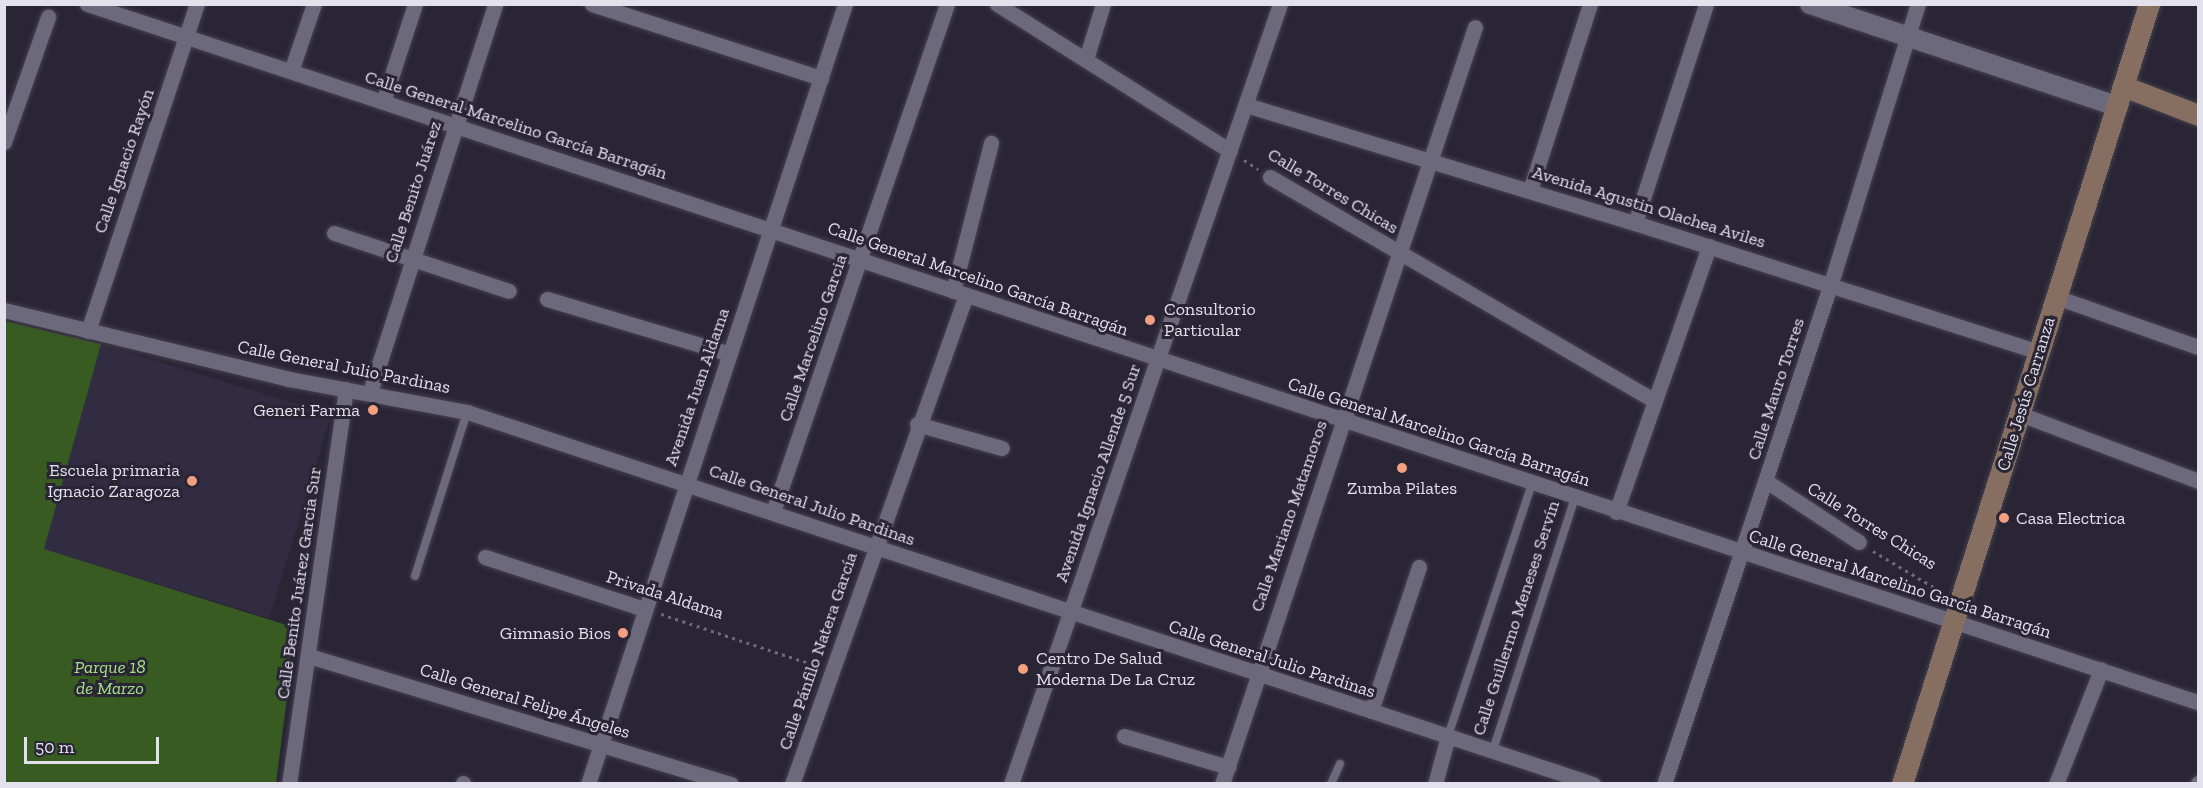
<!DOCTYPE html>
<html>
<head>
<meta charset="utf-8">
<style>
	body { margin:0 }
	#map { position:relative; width:2203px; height:788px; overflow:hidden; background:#292535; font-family:"Zilla Slab",serif }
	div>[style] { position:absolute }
	.built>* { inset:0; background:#312c42; transform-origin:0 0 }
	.green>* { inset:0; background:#385b22 }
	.path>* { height:3px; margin-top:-1.5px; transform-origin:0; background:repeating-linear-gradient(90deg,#6d6a78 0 3px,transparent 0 7.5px) }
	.roads { filter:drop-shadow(0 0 2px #44414f) drop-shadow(0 0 2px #44414f) }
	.service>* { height:8px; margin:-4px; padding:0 4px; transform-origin:4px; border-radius:4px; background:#6d697c }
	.minor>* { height:15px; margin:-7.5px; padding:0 7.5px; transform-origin:7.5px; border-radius:7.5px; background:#6d697c }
	.tertiary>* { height:20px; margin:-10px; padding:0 10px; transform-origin:10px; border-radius:10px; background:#6d697c }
	.secondary>* { height:21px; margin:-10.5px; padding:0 10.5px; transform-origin:10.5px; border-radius:10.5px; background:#866f60 }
	.dots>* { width:16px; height:16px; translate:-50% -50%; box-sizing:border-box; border:3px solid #292535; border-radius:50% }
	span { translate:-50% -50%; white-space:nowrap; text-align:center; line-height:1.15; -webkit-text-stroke:6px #292535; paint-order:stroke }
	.street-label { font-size:18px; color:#e3e1ec }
	.poi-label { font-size:18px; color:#e3e1ec }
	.left { translate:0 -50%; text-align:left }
	.right { translate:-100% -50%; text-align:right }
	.park-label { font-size:18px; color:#a5e084; font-style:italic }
	.frame { position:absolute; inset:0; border:6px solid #e3e1ec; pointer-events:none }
	.scale { position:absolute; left:24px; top:737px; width:135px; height:27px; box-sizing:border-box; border:3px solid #e3e1ec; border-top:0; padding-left:8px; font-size:18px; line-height:21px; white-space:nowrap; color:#e3e1ec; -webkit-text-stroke:4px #292535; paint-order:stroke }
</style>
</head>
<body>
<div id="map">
	<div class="built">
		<div style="left:101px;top:344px;width:241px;height:213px;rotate:17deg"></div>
	</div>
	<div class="green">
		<div style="clip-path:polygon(5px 321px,101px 344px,44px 549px,296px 628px,276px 783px,5px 783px)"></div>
	</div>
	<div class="path">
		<div style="left:1244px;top:160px;width:17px;rotate:33deg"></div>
		<div style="left:1873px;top:551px;width:80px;rotate:30.7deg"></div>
		<div style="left:661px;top:614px;width:164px;rotate:18.4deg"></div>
	</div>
	<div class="roads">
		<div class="service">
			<div style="left:415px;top:576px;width:172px;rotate:-72.4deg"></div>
			<div style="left:1448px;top:736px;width:267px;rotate:-71.6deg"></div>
			<div style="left:1493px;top:750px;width:266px;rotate:-72deg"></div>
			<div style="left:1331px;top:784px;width:22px;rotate:-66deg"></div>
		</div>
		<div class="minor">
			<div style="left:87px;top:4px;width:2223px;rotate:18.3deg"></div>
			<div style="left:592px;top:4px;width:241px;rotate:17.9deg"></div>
			<div style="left:997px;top:4px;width:275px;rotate:32.2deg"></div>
			<div style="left:1086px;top:59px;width:58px;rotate:-72.8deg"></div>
			<div style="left:291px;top:71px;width:71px;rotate:-71.1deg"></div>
			<div style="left:383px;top:102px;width:103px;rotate:-71.9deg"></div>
			<div style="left:1246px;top:105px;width:407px;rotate:16.9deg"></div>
			<div style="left:1635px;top:223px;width:423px;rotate:17.7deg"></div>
			<div style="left:4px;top:142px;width:133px;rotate:-70.6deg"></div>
			<div style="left:1270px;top:177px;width:445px;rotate:30.2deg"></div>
			<div style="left:1530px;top:190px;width:195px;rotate:-72.1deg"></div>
			<div style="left:1635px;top:223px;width:230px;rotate:-72deg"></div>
			<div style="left:334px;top:233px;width:184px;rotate:18.3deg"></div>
			<div style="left:953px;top:291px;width:153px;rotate:-75.6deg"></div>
			<div style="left:2056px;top:297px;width:151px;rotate:19.4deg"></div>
			<div style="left:547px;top:299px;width:191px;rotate:16.7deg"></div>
			<div style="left:4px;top:310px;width:293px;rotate:13.6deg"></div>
			<div style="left:289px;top:379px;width:181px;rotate:10.5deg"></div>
			<div style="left:467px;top:412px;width:1186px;rotate:18.28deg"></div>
			<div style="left:88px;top:331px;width:345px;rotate:-71.6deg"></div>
			<div style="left:370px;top:392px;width:408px;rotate:-72.1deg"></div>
			<div style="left:2020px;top:414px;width:190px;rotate:20.6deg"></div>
			<div style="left:917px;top:424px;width:88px;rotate:15.8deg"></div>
			<div style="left:1766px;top:481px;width:111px;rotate:33.3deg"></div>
			<div style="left:773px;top:512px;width:537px;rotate:-71.09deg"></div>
			<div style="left:1616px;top:512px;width:282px;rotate:-70.7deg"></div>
			<div style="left:485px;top:557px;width:167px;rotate:18.1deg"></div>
			<div style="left:309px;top:656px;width:441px;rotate:16.9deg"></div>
			<div style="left:1371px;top:711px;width:152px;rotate:-71.6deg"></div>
			<div style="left:1124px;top:736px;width:109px;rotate:16.6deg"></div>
			<div style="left:289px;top:784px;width:399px;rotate:-81.8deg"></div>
			<div style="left:463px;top:784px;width:1px;rotate:-90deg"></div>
			<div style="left:588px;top:784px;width:821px;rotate:-71.76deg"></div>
			<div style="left:792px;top:784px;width:519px;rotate:-70.41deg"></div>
			<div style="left:1011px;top:784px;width:825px;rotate:-70.97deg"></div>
			<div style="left:1222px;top:784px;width:798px;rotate:-71.52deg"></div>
			<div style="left:1435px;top:784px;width:50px;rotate:-74.8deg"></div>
			<div style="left:1664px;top:784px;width:525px;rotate:-71.57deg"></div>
			<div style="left:1830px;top:286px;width:295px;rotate:-72.7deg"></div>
			<div style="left:2056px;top:784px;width:123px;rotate:-68.5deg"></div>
			<div style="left:2198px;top:784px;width:1px;rotate:-90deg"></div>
		</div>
		<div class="tertiary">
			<div style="left:1810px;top:4px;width:323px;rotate:18.4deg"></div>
		</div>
		<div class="secondary">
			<div style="left:2123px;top:86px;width:80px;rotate:21.1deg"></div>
			<div style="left:1902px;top:784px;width:818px;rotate:-72.43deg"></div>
		</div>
	</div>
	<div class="dots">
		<div style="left:1150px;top:320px;background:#f3a081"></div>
		<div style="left:373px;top:410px;background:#f3a081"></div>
		<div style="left:1402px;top:468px;background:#f3a081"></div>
		<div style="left:192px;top:481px;background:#f3a081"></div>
		<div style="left:2004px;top:518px;background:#f3a081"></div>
		<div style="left:623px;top:633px;background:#f3a081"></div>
		<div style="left:1023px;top:669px;background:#f3a081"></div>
	</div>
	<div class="street-label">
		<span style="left:516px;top:125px;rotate:18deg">Calle General Marcelino García Barragán</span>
		<span style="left:124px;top:161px;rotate:-71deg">Calle Ignacio Rayón</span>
		<span style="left:1333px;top:191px;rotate:31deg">Calle Torres Chicas</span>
		<span style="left:413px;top:192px;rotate:-72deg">Calle Benito Juárez</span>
		<span style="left:1649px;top:207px;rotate:17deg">Avenida Agustin Olachea Aviles</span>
		<span style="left:978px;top:279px;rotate:19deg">Calle General Marcelino García Barragán</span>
		<span style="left:813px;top:338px;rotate:-71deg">Calle Marcelino Garcia</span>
		<span style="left:344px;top:367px;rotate:11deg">Calle General Julio Pardinas</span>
		<span style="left:697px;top:387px;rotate:-71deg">Avenida Juan Aldama</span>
		<span style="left:1776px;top:389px;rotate:-72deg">Calle Mauro Torres</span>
		<span style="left:2026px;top:394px;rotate:-73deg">Calle Jesús Carranza</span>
		<span style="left:1439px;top:432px;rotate:18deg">Calle General Marcelino García Barragán</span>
		<span style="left:1098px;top:473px;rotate:-71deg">Avenida Ignacio Allende 5 Sur</span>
		<span style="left:812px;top:505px;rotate:19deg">Calle General Julio Pardinas</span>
		<span style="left:1289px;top:516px;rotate:-71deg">Calle Mariano Matamoros</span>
		<span style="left:1872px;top:526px;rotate:32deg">Calle Torres Chicas</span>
		<span style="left:299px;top:583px;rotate:-82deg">Calle Benito Juárez Garcia Sur</span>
		<span style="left:1900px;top:584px;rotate:18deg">Calle General Marcelino García Barragán</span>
		<span style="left:665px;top:595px;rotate:18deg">Privada Aldama</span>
		<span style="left:1516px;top:618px;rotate:-72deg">Calle Guillermo Meneses Servín</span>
		<span style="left:818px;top:651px;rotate:-71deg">Calle Pánfilo Natera García</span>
		<span style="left:1272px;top:659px;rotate:18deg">Calle General Julio Pardinas</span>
		<span style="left:525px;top:701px;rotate:17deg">Calle General Felipe Ángeles</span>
	</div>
	<div class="poi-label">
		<span class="left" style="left:1164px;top:320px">Consultorio<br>Particular</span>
		<span class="right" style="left:360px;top:410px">Generi Farma</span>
		<span class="right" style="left:180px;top:481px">Escuela primaria<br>Ignacio Zaragoza</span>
		<span style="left:1402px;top:488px">Zumba Pilates</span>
		<span class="left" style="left:2016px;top:518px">Casa Electrica</span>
		<span class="right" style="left:611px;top:633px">Gimnasio Bios</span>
		<span class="left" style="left:1036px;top:669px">Centro De Salud<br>Moderna De La Cruz</span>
	</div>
	<div class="park-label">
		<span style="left:110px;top:678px">Parque 18<br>de Marzo</span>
	</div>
	<div class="frame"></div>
	<div class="scale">50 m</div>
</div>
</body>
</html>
